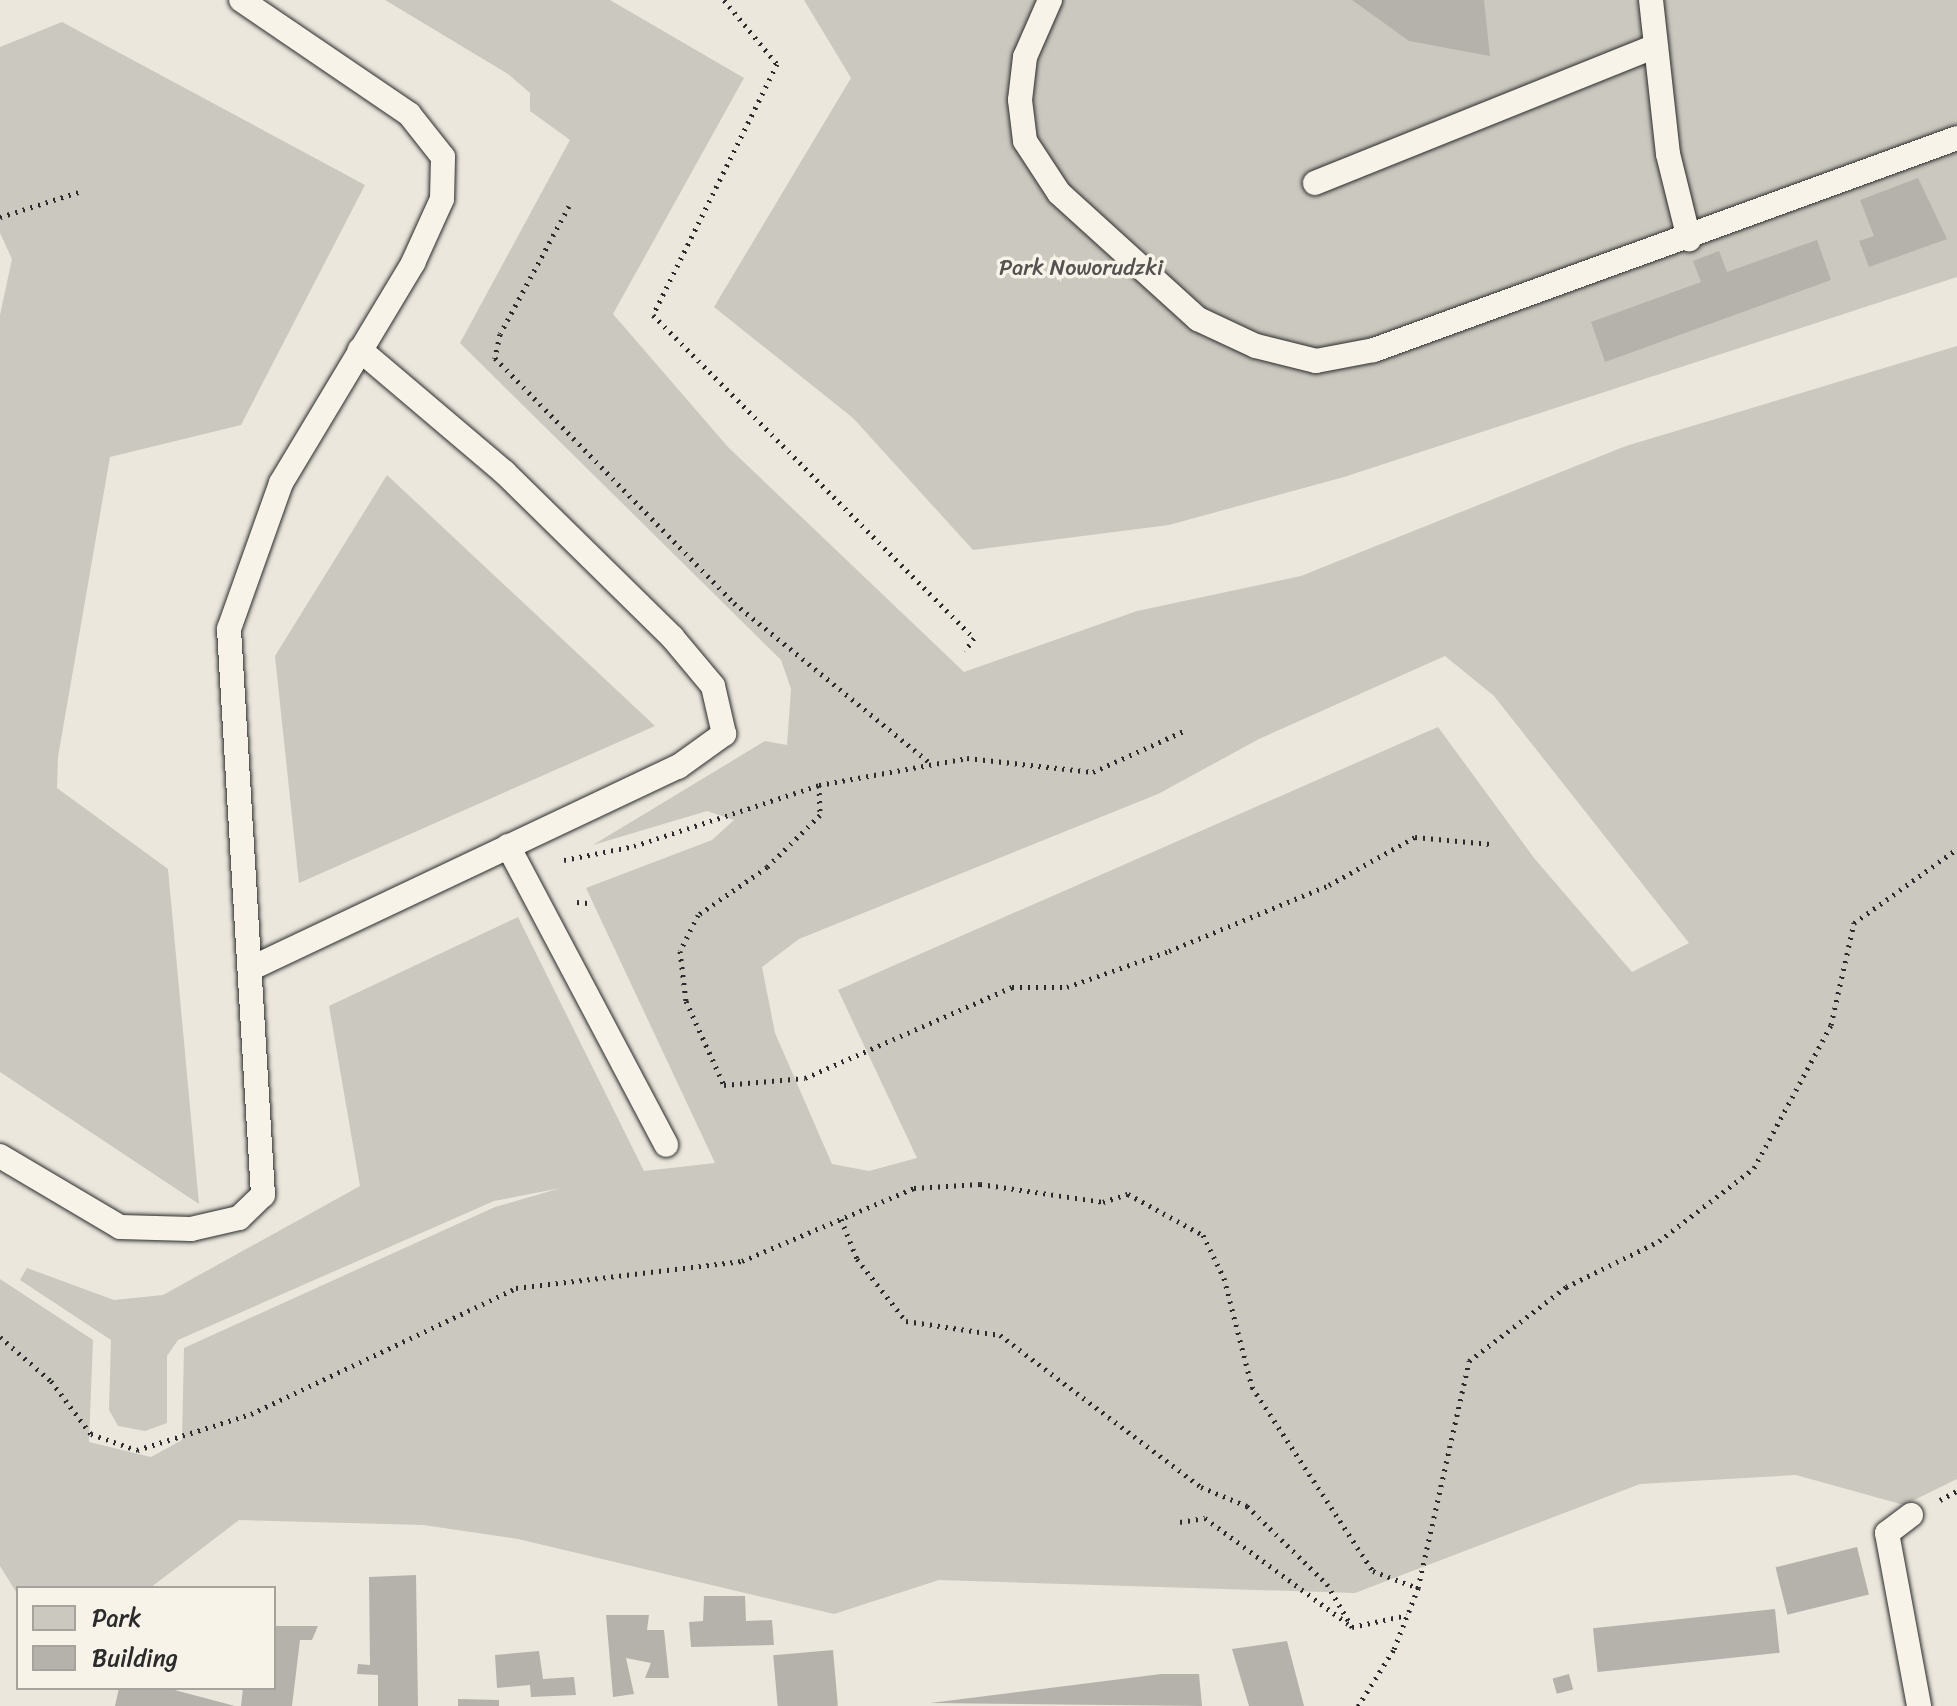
<!DOCTYPE html>
<html>
<head>
<meta charset="utf-8">
<style>
	body { margin:0 }
	#map { position:relative; width:1957px; height:1706px; overflow:hidden; background:#ebe7dd; font-family:Sriracha,sans-serif }
	div>[style] { position:absolute }
	.green>* { inset:0; background:#cbc8bf }
	.building>* { inset:0; background:#b5b2ab; transform-origin:0 0 }
	.path>* { height:5px; margin-top:-2.5px; transform-origin:0; background:repeating-linear-gradient(90deg,#2b2b2b 0 2px,transparent 0 8px) }
	.roads { filter:drop-shadow(0 0 2px #2b2b2b) drop-shadow(0 0 2px #2b2b2b) }
	.lane>* { height:24px; margin:-12px; padding:0 12px; transform-origin:12px; border-radius:12px; background:#f7f3e8 }
	span { translate:-50% -50%; white-space:nowrap; text-align:center; line-height:1.15; -webkit-text-stroke:7px #f7f3e8; paint-order:stroke }
	.park-label { font-size:22px; color:#535250 }
	.legend { position:absolute; left:16px; top:1586px; width:260px; height:104px; box-sizing:border-box; background:#f7f3e8; border:2px solid #a5a39c; margin:0; padding:10px 14px; list-style:none; font-size:24px; color:#2b2b2b }
	.legend li { display:flex; align-items:center; gap:16px; height:40px }
	.legend b { width:40px; border:2px solid #a5a39c }
</style>
</head>
<body>
<div id="map">
	<div class="green">
		<div style="clip-path:polygon(evenodd,385px 0,610px 0,744px 78px,613px 314px,728px 447px,964px 672px,1137px 611px,1301px 576px,1626px 446px,1957px 346px,1957px 1479px,1904px 1505px,1796px 1475px,1640px 1484px,1355px 1593px,939px 1580px,834px 1614px,518px 1539px,423px 1525px,239px 1520px,150px 1588px,18px 1588px,18px 1595px,0 1566px,0 1279px,93px 1340px,89px 1442px,151px 1457px,182px 1440px,184px 1348px,495px 1207px,561px 1188px,494px 1201px,178px 1340px,167px 1356px,167px 1423px,145px 1431px,118px 1426px,109px 1410px,111px 1340px,20px 1280px,27px 1268px,114px 1300px,163px 1295px,360px 1186px,329px 1006px,518px 917px,644px 1171px,715px 1163px,586px 888px,712px 840px,734px 820px,707px 811px,593px 845px,765px 741px,787px 745px,791px 689px,781px 660px,460px 343px,570px 140px,530px 111px,530px 93px,508px 74px,385px 0,1445px 656px,1494px 696px,1689px 943px,1632px 972px,1534px 858px,1438px 727px,838px 990px,917px 1158px,869px 1171px,832px 1164px,775px 1033px,762px 967px,799px 939px,1158px 794px,1259px 739px,1445px 656px)"></div>
		<div style="clip-path:polygon(804px 0,1957px 0,1957px 277px,1344px 477px,1169px 525px,973px 550px,853px 418px,714px 307px,851px 78px)"></div>
		<div style="clip-path:polygon(62px 22px,365px 185px,241px 425px,110px 457px,58px 757px,57px 788px,168px 869px,199px 1204px,0 1072px,0 315px,12px 259px,0 233px,0 47px)"></div>
		<div style="clip-path:polygon(387px 475px,655px 726px,299px 883px,275px 656px)"></div>
	</div>
	<div class="building">
		<div style="clip-path:polygon(1352px 0,1484px 0,1490px 56px,1409px 41px)"></div>
		<div style="clip-path:polygon(1918px 178px,1947px 239px,1869px 267px,1859px 241px,1874px 236px,1860px 200px)"></div>
		<div style="clip-path:polygon(1817px 240px,1831px 280px,1605px 362px,1591px 322px,1701px 282px,1693px 261px,1719px 251px,1727px 272px)"></div>
		<div style="left:1857px;top:1547px;width:49px;height:84px;rotate:76deg"></div>
		<div style="clip-path:polygon(416px 1575px,418px 1706px,378px 1706px,378px 1675px,357px 1674px,358px 1664px,370px 1665px,369px 1577px)"></div>
		<div style="clip-path:polygon(704px 1596px,745px 1596px,746px 1621px,772px 1620px,774px 1645px,691px 1647px,689px 1622px,703px 1621px)"></div>
		<div style="left:1775px;top:1609px;width:44px;height:183px;rotate:84deg"></div>
		<div style="clip-path:polygon(606px 1615px,649px 1615px,647px 1630px,664px 1630px,669px 1678px,645px 1678px,651px 1663px,626px 1658px,634px 1694px,613px 1697px)"></div>
		<div style="clip-path:polygon(274px 1626px,318px 1626px,312px 1640px,300px 1640px,292px 1706px,241px 1706px,243px 1688px,274px 1688px)"></div>
		<div style="clip-path:polygon(1287px 1641px,1304px 1706px,1249px 1706px,1232px 1649px)"></div>
		<div style="left:833px;top:1650px;width:56px;height:60px;rotate:85deg"></div>
		<div style="clip-path:polygon(539px 1651px,543px 1679px,574px 1677px,576px 1695px,531px 1697px,530px 1685px,497px 1688px,495px 1655px)"></div>
		<div style="clip-path:polygon(1161px 1674px,1199px 1674px,1202px 1706px,930px 1703px)"></div>
		<div style="left:1569px;top:1674px;width:16px;height:17px;rotate:75deg"></div>
		<div style="clip-path:polygon(119px 1688px,167px 1688px,235px 1706px,115px 1706px)"></div>
		<div style="clip-path:polygon(458px 1699px,499px 1700px,499px 1706px,458px 1706px)"></div>
	</div>
	<div class="path">
		<div style="left:724px;top:0;width:83px;rotate:50.4deg"></div>
		<div style="left:777px;top:64px;width:280px;rotate:116.3deg"></div>
		<div style="left:653px;top:315px;width:455px;rotate:45.2deg"></div>
		<div style="left:974px;top:638px;width:16px;rotate:125deg"></div>
		<div style="left:569px;top:206px;width:145px;rotate:118.3deg"></div>
		<div style="left:500px;top:334px;width:25px;rotate:102deg"></div>
		<div style="left:495px;top:358px;width:342px;rotate:45.7deg"></div>
		<div style="left:734px;top:603px;width:253px;rotate:39.2deg"></div>
		<div style="left:0;top:217px;width:83px;rotate:-17.6deg"></div>
		<div style="left:819px;top:785px;width:30px;rotate:88deg"></div>
		<div style="left:820px;top:815px;width:74px;rotate:135.5deg"></div>
		<div style="left:767px;top:867px;width:84px;rotate:145.2deg"></div>
		<div style="left:698px;top:915px;width:40px;rotate:116.6deg"></div>
		<div style="left:680px;top:951px;width:50px;rotate:83.2deg"></div>
		<div style="left:686px;top:1001px;width:92px;rotate:65.7deg"></div>
		<div style="left:724px;top:1085px;width:81px;rotate:-4.9deg"></div>
		<div style="left:805px;top:1078px;width:226px;rotate:-23.7deg"></div>
		<div style="left:1012px;top:987px;width:55px"></div>
		<div style="left:1067px;top:987px;width:108px;rotate:-19.4deg"></div>
		<div style="left:1169px;top:951px;width:173px;rotate:-22.4deg"></div>
		<div style="left:1329px;top:885px;width:98px;rotate:-29.2deg"></div>
		<div style="left:1415px;top:837px;width:76px;rotate:5.3deg"></div>
		<div style="left:564px;top:860px;width:71px;rotate:-11.3deg"></div>
		<div style="left:634px;top:846px;width:195px;rotate:-18.2deg"></div>
		<div style="left:819px;top:785px;width:150px;rotate:-10.3deg"></div>
		<div style="left:967px;top:758px;width:127px;rotate:6.3deg"></div>
		<div style="left:1093px;top:772px;width:100px;rotate:-24.3deg"></div>
		<div style="left:577px;top:902px;width:11px;rotate:5deg"></div>
		<div style="left:841px;top:1219px;width:43px;rotate:68.2deg"></div>
		<div style="left:857px;top:1259px;width:79px;rotate:51.7deg"></div>
		<div style="left:906px;top:1321px;width:95px;rotate:8.5deg"></div>
		<div style="left:1000px;top:1335px;width:252px;rotate:37.1deg"></div>
		<div style="left:1201px;top:1487px;width:50px;rotate:22.4deg"></div>
		<div style="left:1247px;top:1506px;width:112px;rotate:44.3deg"></div>
		<div style="left:1327px;top:1584px;width:50px;rotate:59.8deg"></div>
		<div style="left:1352px;top:1627px;width:56px;rotate:-12.3deg"></div>
		<div style="left:0;top:1337px;width:67px;rotate:40.8deg"></div>
		<div style="left:51px;top:1381px;width:66px;rotate:53deg"></div>
		<div style="left:91px;top:1434px;width:49px;rotate:19.2deg"></div>
		<div style="left:137px;top:1450px;width:120px;rotate:-17.5deg"></div>
		<div style="left:251px;top:1414px;width:293px;rotate:-25.4deg"></div>
		<div style="left:516px;top:1288px;width:228px;rotate:-6.8deg"></div>
		<div style="left:742px;top:1261px;width:187px;rotate:-23deg"></div>
		<div style="left:914px;top:1188px;width:66px;rotate:-3.5deg"></div>
		<div style="left:980px;top:1184px;width:124px;rotate:8.3deg"></div>
		<div style="left:1103px;top:1202px;width:26px;rotate:-18deg"></div>
		<div style="left:1128px;top:1194px;width:85px;rotate:28.7deg"></div>
		<div style="left:1203px;top:1235px;width:48px;rotate:64deg"></div>
		<div style="left:1224px;top:1278px;width:113px;rotate:75.6deg"></div>
		<div style="left:1252px;top:1387px;width:220px;rotate:56.7deg"></div>
		<div style="left:1373px;top:1571px;width:48px;rotate:20.7deg"></div>
		<div style="left:1940px;top:1500px;width:19px;rotate:-28deg"></div>
		<div style="left:1180px;top:1522px;width:25px;rotate:-9deg"></div>
		<div style="left:1205px;top:1518px;width:178px;rotate:36.5deg"></div>
		<div style="left:1358px;top:1706px;width:67px;rotate:-57.7deg"></div>
		<div style="left:1394px;top:1649px;width:66px;rotate:-68.5deg"></div>
		<div style="left:1418px;top:1588px;width:233px;rotate:-77.3deg"></div>
		<div style="left:1469px;top:1361px;width:122px;rotate:-37.3deg"></div>
		<div style="left:1566px;top:1287px;width:104px;rotate:-26.3deg"></div>
		<div style="left:1659px;top:1241px;width:120px;rotate:-37.5deg"></div>
		<div style="left:1754px;top:1168px;width:162px;rotate:-61.7deg"></div>
		<div style="left:1831px;top:1025px;width:105px;rotate:-77.3deg"></div>
		<div style="left:1854px;top:923px;width:127px;rotate:-35.7deg"></div>
	</div>
	<div class="roads">
		<div class="lane">
			<div style="left:1050px;top:0;width:62px;rotate:113.7deg"></div>
			<div style="left:1025px;top:57px;width:43px;rotate:96.6deg"></div>
			<div style="left:1020px;top:100px;width:41px;rotate:83deg"></div>
			<div style="left:1025px;top:141px;width:62px;rotate:56.8deg"></div>
			<div style="left:1059px;top:193px;width:188px;rotate:42.2deg"></div>
			<div style="left:1198px;top:319px;width:64px;rotate:25deg"></div>
			<div style="left:1256px;top:346px;width:62px;rotate:14deg"></div>
			<div style="left:1316px;top:361px;width:59px;rotate:-10.7deg"></div>
			<div style="left:1374px;top:350px;width:620px;rotate:-19.98deg"></div>
			<div style="left:1651px;top:0;width:155px;rotate:83.7deg"></div>
			<div style="left:1668px;top:154px;width:88px;rotate:76.1deg"></div>
			<div style="left:1315px;top:183px;width:367px;rotate:-21.9deg"></div>
			<div style="left:508px;top:846px;width:338px;rotate:62.1deg"></div>
			<div style="left:254px;top:967px;width:469px;rotate:-25.3deg"></div>
			<div style="left:678px;top:767px;width:57px;rotate:-35.7deg"></div>
			<div style="left:724px;top:734px;width:49px;rotate:-102.9deg"></div>
			<div style="left:713px;top:686px;width:64px;rotate:-129.9deg"></div>
			<div style="left:672px;top:637px;width:235px;rotate:-135.5deg"></div>
			<div style="left:504px;top:472px;width:189px;rotate:-139.7deg"></div>
			<div style="left:0;top:1156px;width:139px;rotate:30.6deg"></div>
			<div style="left:120px;top:1227px;width:71px;rotate:1.6deg"></div>
			<div style="left:191px;top:1229px;width:49px;rotate:-12.9deg"></div>
			<div style="left:239px;top:1218px;width:33px;rotate:-44deg"></div>
			<div style="left:263px;top:1195px;width:567px;rotate:-93.44deg"></div>
			<div style="left:229px;top:629px;width:155px;rotate:-70.4deg"></div>
			<div style="left:281px;top:483px;width:257px;rotate:-59deg"></div>
			<div style="left:413px;top:263px;width:70px;rotate:-65.6deg"></div>
			<div style="left:442px;top:199px;width:42px;rotate:-88.6deg"></div>
			<div style="left:443px;top:157px;width:55px;rotate:-128.3deg"></div>
			<div style="left:409px;top:114px;width:203px;rotate:-145.8deg"></div>
			<div style="left:1911px;top:1515px;width:30px;rotate:143deg"></div>
			<div style="left:1887px;top:1533px;width:176px;rotate:79.5deg"></div>
		</div>
	</div>
	<div class="park-label">
		<span style="left:1081px;top:268px">Park Noworudzki</span>
	</div>
	<ul class="legend">
	<li><b style="height:22px;background:#cbc8bf"></b>Park</li>
	<li><b style="height:22px;background:#b5b2ab"></b>Building</li>
	</ul>
</div>
</body>
</html>
